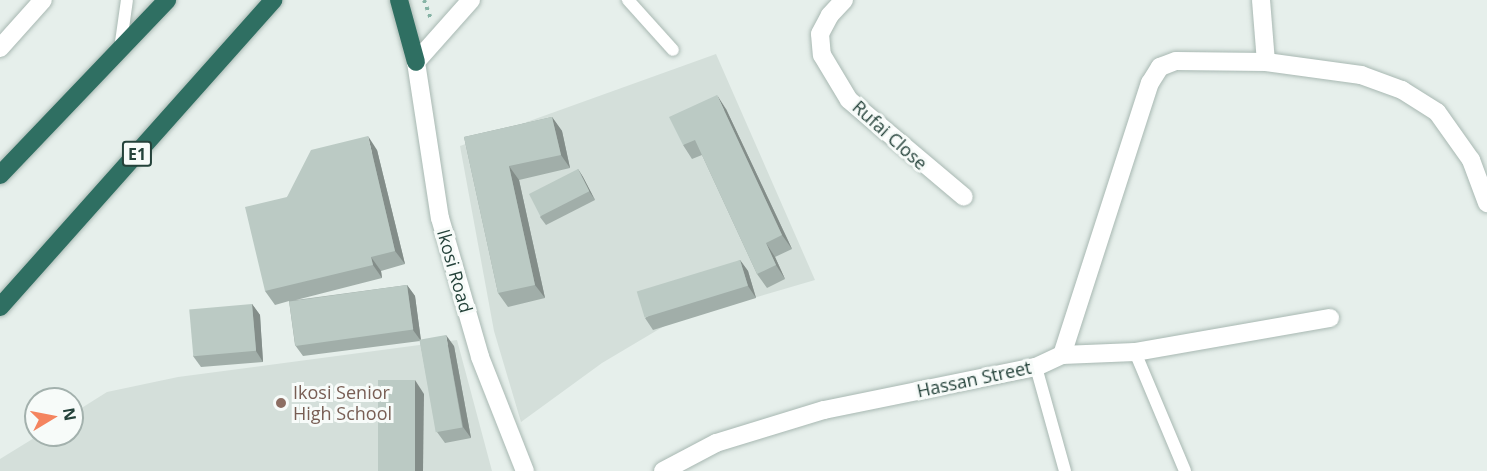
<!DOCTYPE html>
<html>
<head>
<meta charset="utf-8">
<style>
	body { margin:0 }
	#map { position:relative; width:1487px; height:471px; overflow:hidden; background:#e6efeb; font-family:"Open Sans",sans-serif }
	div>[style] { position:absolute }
	.built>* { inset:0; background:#d4dfda }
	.path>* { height:4px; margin-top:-2px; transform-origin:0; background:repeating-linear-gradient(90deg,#86b3a5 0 3px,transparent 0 7.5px) }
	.roads { filter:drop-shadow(0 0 2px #a8b8b2) drop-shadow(0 0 2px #a8b8b2) }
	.lane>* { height:12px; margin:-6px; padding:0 6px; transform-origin:6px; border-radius:6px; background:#fff }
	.street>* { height:18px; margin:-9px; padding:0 9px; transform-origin:9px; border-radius:9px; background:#fff }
	.secondary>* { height:18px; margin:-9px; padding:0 9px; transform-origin:9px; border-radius:9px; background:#fff }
	.highway>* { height:18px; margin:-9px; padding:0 9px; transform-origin:9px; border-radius:9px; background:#2f6f62 }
	.wall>* { inset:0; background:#a1aea9 }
	.shaded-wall>* { inset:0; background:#838d89 }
	.building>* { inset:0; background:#bbcac4; transform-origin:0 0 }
	.dots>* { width:16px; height:16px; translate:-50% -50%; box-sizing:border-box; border:3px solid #f7fbf9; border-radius:50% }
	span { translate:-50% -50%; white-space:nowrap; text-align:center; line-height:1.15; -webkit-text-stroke:6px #f7fbf9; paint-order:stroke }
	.shield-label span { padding:2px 4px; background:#f7fbf9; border:2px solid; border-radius:4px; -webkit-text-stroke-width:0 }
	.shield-label { font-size:16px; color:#24423a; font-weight:700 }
	.street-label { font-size:18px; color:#24423a }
	.education-label { font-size:18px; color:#785e54 }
	.left { translate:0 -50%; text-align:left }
	.north { position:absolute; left:24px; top:387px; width:60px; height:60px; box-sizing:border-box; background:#f7fbf9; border:2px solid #a3b1ad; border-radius:50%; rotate:80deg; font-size:16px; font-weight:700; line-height:24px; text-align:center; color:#24423a }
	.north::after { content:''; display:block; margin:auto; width:21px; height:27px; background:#f4845f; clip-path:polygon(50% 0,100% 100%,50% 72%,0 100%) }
</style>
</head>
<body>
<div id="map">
	<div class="built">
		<div style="clip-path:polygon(716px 54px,815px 280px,671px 322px,602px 363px,521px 422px,494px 331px,460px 146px)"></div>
		<div style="clip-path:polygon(457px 340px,492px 471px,0 471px,0 459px,39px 435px,72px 435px,72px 414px,107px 392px,178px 377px)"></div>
	</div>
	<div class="path">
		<div style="left:424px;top:0;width:20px;rotate:70deg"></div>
	</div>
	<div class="roads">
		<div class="lane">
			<div style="left:628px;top:0;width:67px;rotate:48deg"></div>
			<div style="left:120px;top:49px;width:49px;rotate:-81.9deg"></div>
			<div style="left:1135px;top:352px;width:129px;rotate:67.2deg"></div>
			<div style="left:1036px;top:367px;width:108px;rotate:74.4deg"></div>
		</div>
		<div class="street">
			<div style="left:844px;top:0;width:21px;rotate:133deg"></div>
			<div style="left:830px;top:15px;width:21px;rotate:118deg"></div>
			<div style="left:820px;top:34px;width:21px;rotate:85deg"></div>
			<div style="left:822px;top:55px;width:52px;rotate:59deg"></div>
			<div style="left:849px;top:100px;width:150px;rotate:40.1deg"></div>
			<div style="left:1261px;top:0;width:62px;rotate:85.4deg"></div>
			<div style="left:0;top:48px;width:64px;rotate:-48.1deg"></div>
			<div style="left:1062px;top:355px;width:286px;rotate:-72.1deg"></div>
			<div style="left:1150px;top:83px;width:19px;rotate:-58deg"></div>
			<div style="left:1160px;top:67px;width:17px;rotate:-21deg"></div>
			<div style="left:1176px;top:61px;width:90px;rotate:0.6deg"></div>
			<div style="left:1266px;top:62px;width:96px;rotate:7.8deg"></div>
			<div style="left:1361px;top:75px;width:44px;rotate:20.1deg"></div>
			<div style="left:1402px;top:90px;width:41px;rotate:32.2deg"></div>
			<div style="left:1437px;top:112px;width:59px;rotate:54.7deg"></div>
			<div style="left:1471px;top:160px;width:46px;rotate:69.6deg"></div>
			<div style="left:663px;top:471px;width:60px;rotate:-27.8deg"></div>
			<div style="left:716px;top:443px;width:113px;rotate:-17deg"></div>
			<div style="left:824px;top:410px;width:216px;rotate:-11.5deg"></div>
			<div style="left:1036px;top:367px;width:29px;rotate:-25deg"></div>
			<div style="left:1062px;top:355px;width:73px;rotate:-2.4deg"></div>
			<div style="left:1135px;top:352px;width:198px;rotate:-9.9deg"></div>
		</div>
		<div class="secondary">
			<div style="left:471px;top:0;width:83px;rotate:131.6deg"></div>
			<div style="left:416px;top:62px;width:158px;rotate:81.3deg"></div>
			<div style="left:440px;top:218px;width:145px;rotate:73.9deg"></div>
			<div style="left:480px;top:357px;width:123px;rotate:68.5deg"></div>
		</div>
		<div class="highway">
			<div style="left:399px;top:0;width:64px;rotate:74.7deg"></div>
			<div style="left:0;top:175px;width:242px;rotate:-46.3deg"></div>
			<div style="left:0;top:307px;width:411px;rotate:-48.3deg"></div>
		</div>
	</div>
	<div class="wall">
		<div style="clip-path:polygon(726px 109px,792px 249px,775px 257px,785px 279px,767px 288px,757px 274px,702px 155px,692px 159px,683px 145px)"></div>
		<div style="clip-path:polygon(552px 117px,562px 131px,570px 168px,519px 180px,545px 298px,508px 307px,498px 293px,464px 137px)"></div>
		<div style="clip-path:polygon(377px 150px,405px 264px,381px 271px,382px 278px,296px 300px,407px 285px,415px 296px,421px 340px,454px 346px,471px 438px,445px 443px,437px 432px,420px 341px,303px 356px,295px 345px,289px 301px,275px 305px,265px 291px,287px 197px)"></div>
		<div style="clip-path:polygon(578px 169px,583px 177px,595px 200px,546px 225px,540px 217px)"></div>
		<div style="clip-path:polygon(740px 260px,748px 271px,756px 298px,653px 330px,645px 318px)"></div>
		<div style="clip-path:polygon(252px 304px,260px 315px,263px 362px,201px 367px,193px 356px)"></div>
	</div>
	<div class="shaded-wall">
		<div style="clip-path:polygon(717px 95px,726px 109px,792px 249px,782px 235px)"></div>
		<div style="clip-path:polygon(552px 117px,562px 131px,570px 168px,561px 155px)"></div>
		<div style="clip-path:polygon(368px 136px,377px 150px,405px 264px,395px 251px)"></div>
		<div style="clip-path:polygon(509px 166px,519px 180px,545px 298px,535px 285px)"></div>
		<div style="clip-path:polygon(578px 169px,583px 177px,595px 200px,589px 191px)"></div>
		<div style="clip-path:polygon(766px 243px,775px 257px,785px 279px,776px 265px)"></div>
		<div style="clip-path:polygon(371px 257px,381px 271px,382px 278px,373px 265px)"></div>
		<div style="clip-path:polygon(740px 260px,748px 271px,756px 298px,748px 286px)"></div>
		<div style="clip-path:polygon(407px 285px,415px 296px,421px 341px,413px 330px)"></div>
		<div style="clip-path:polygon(252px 304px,260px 315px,263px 362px,256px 351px)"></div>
		<div style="clip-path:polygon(446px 335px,454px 346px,471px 438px,463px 427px)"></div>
		<div style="clip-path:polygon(415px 380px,424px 394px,423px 471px,413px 471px)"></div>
	</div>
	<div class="building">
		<div style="clip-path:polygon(717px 95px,782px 235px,766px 243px,776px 265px,757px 274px,695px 140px,683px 145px,669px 117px)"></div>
		<div style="clip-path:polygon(552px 117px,561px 155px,509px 166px,535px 285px,498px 293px,464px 137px)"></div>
		<div style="clip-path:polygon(368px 136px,395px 251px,371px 257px,373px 265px,265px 291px,245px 207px,287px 197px,311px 150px)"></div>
		<div style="left:578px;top:169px;width:25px;height:55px;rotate:63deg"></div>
		<div style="left:740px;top:260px;width:27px;height:108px;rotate:73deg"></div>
		<div style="left:407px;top:285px;width:45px;height:119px;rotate:82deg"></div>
		<div style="left:252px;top:304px;width:47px;height:63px;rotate:85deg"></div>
		<div style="left:446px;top:335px;width:94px;height:27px;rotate:80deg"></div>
		<div style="left:378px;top:380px;width:37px;height:91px"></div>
	</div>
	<div class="dots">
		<div style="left:281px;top:403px;background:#8d6e63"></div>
	</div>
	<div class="shield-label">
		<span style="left:137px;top:154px">E1</span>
	</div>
	<div class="street-label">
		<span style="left:890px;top:135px;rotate:42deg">Rufai Close</span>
		<span style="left:455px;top:271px;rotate:74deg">Ikosi Road</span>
		<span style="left:974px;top:379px;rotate:-12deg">Hassan Street</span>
	</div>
	<div class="education-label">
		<span class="left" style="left:293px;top:403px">Ikosi Senior<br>High School</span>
	</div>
	<div class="north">N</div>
</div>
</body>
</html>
